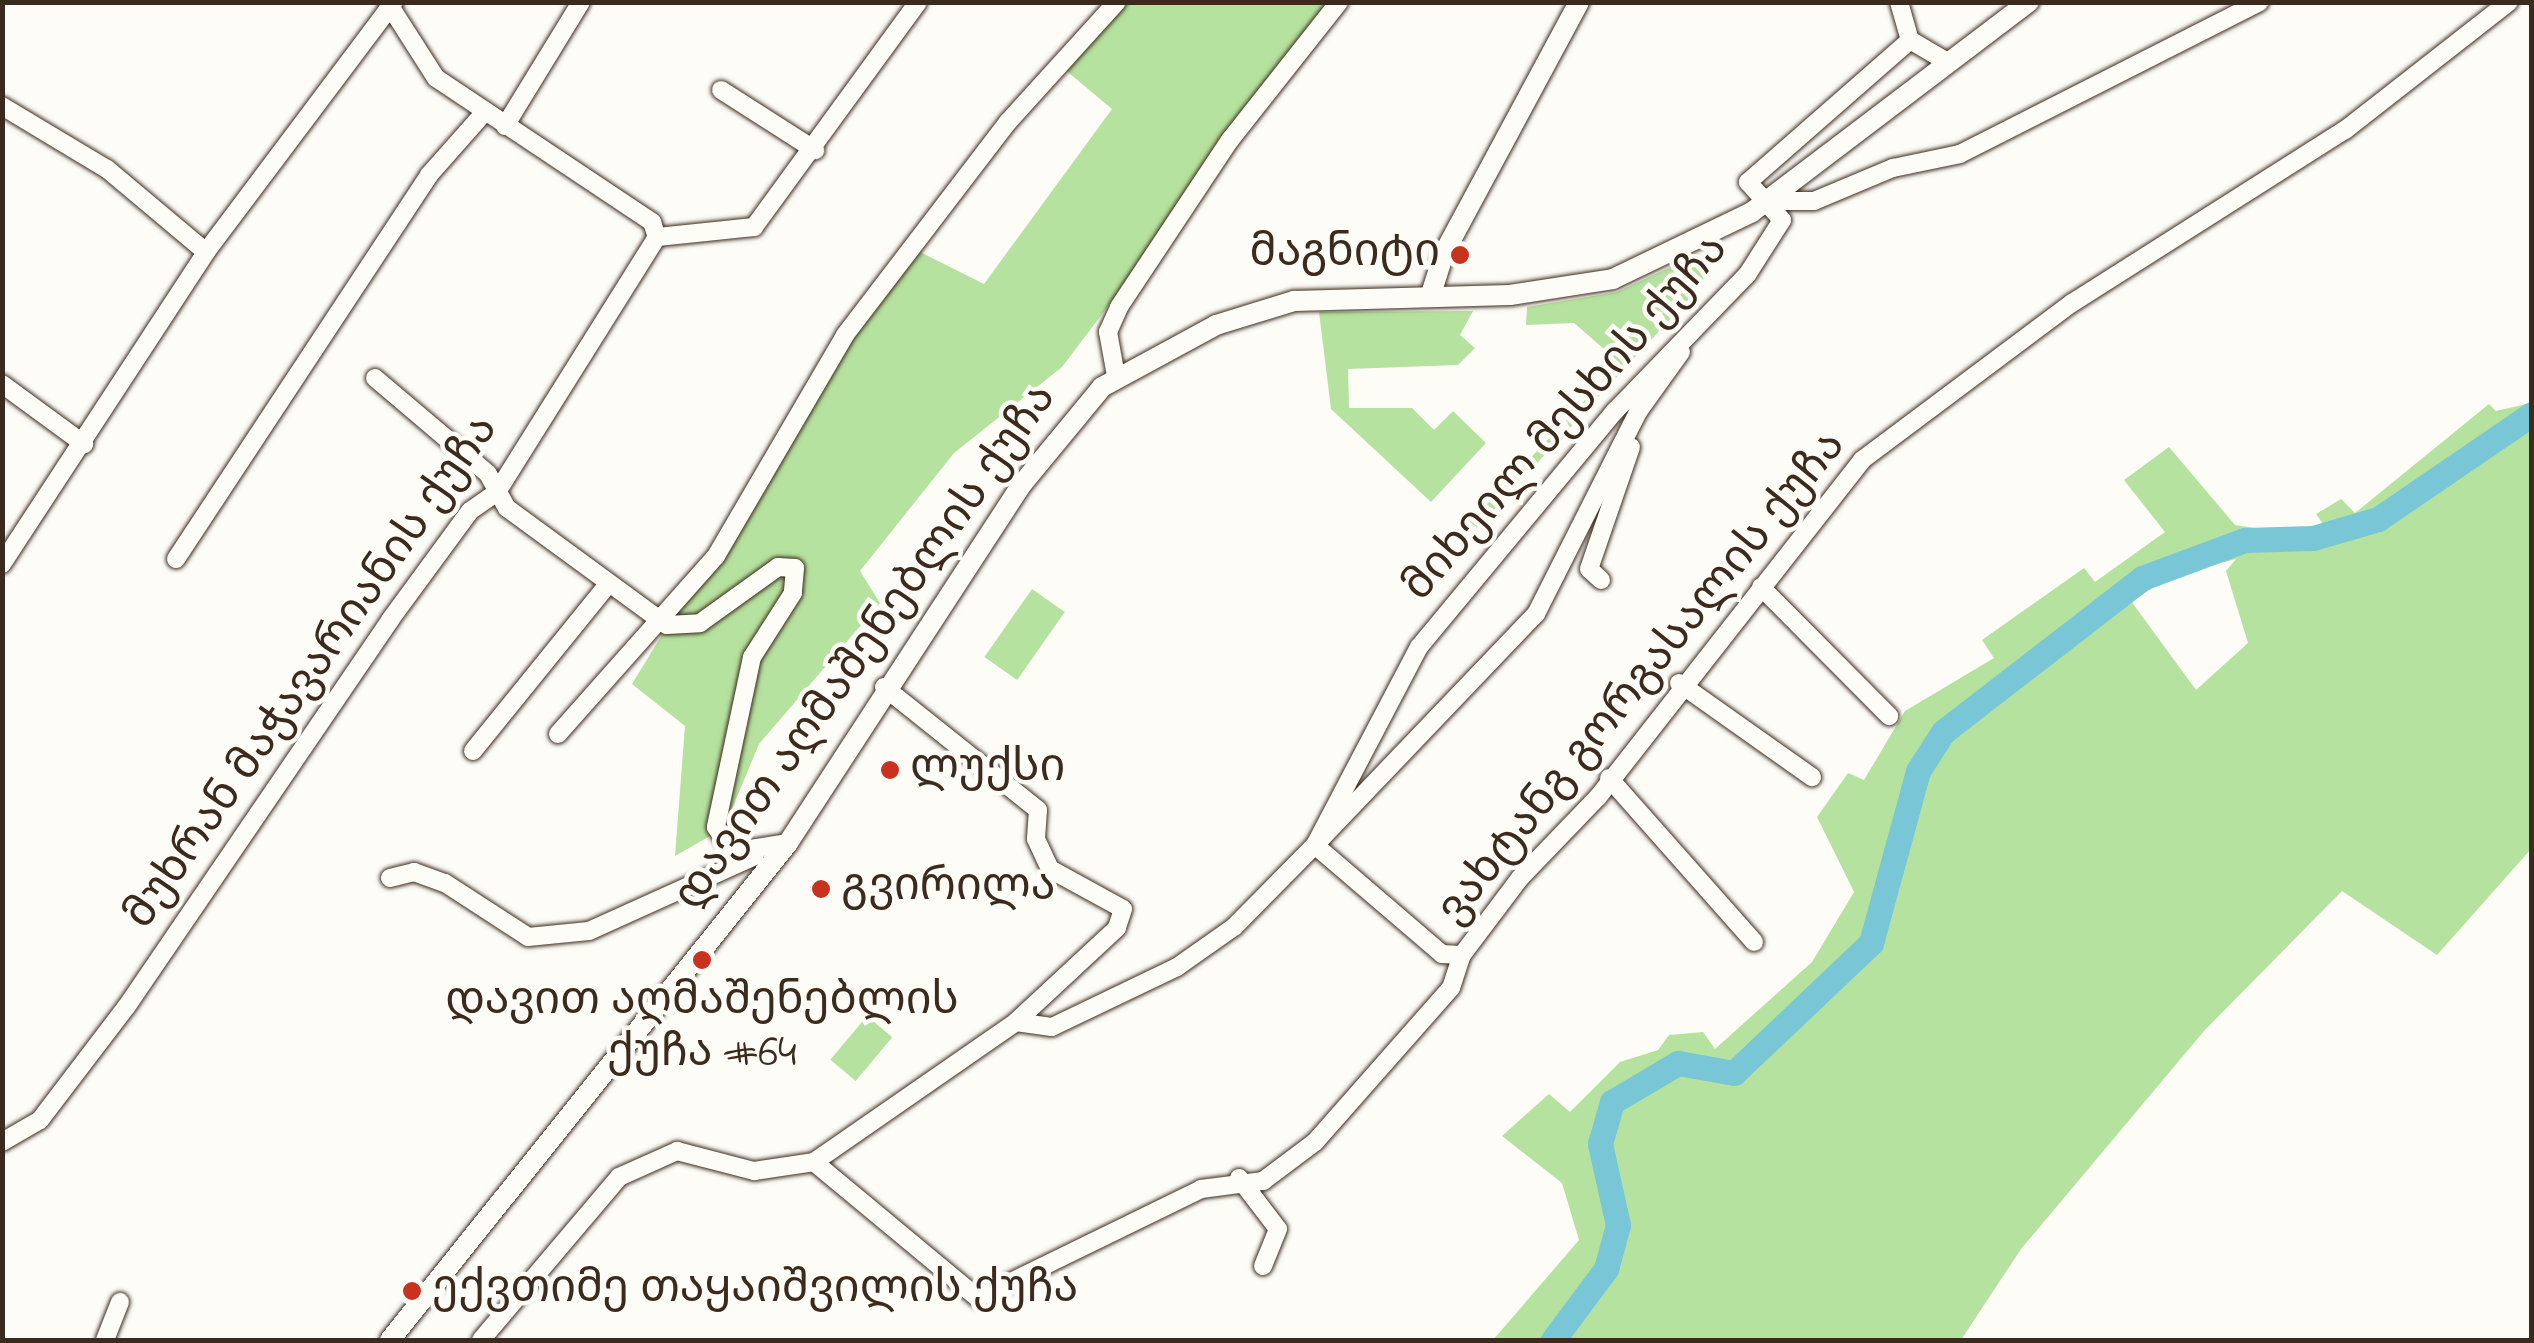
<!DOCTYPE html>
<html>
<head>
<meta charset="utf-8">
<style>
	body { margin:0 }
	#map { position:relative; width:2534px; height:1343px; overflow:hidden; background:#fdfcf7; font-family:"Indie Flower","Noto Sans Georgian",sans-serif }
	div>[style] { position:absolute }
	.green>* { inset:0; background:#b6e29f; transform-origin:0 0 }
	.river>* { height:25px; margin:-12.5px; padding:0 12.5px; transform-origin:12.5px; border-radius:12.5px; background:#78c6d6 }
	.roads { filter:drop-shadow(0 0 2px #3b2a1e) drop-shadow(0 0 2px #3b2a1e) }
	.minor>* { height:18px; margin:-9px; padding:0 9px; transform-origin:9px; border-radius:9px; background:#fdfcf7 }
	.tertiary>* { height:20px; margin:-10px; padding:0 10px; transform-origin:10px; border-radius:10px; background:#fdfcf7 }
	.dots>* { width:28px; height:28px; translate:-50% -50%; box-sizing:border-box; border:5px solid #fdfcf7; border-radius:50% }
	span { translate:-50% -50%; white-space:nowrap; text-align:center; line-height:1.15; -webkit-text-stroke:9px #fdfcf7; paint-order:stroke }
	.poi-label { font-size:45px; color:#3b2a1e }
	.right { translate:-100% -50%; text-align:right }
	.left { translate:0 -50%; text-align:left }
	.street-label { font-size:45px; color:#3b2a1e }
	.frame { position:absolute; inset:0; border:5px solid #3b2a1e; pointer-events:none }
</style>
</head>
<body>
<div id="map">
	<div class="green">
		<div style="clip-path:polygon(1122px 3px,1338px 3px,1062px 367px,954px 453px,860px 571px,880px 603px,759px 744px,724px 828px,675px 856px,685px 726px,632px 684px,846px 333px,914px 249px,984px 284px,1112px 109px,1063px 68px)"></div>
		<div style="clip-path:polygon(1692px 257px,1711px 275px,1477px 528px,1470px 522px,1620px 363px,1574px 323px,1526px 325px,1527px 307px,1617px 292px)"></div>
		<div style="clip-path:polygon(1473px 311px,1460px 335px,1475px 348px,1458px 365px,1348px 369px,1349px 408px,1412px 408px,1434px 430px,1453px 411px,1486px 443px,1431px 502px,1331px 409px,1319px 312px)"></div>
		<div style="clip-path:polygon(evenodd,2531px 403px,2531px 849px,2437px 955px,2342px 891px,2204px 1031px,2021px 1249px,1961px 1340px,1493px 1340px,1579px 1240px,1562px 1183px,1502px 1136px,1549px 1094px,1570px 1112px,1620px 1062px,1658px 1050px,1669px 1035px,1703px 1032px,1715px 1049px,1812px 962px,1854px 892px,1817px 817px,1848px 773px,1864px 780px,1905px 711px,1994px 658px,1982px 640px,2084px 568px,2095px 582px,2165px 532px,2124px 480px,2169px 447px,2235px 525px,2292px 534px,2325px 527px,2316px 514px,2341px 499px,2355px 513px,2489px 404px,2496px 411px,2531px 403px,2236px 559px,2226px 571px,2248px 643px,2196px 690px,2131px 601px,2175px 575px,2236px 559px)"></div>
		<div style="left:1032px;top:589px;width:40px;height:83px;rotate:35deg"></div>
		<div style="left:867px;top:1016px;width:33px;height:57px;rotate:40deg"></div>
	</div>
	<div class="river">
		<div style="left:1553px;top:1340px;width:89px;rotate:-53.3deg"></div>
		<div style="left:1606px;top:1269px;width:46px;rotate:-74.7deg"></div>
		<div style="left:1618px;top:1225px;width:83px;rotate:-102.5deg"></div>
		<div style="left:1600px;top:1144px;width:44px;rotate:-74.1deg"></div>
		<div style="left:1612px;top:1102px;width:77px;rotate:-30.6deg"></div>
		<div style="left:1678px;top:1063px;width:57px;rotate:10.1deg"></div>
		<div style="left:1734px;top:1073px;width:189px;rotate:-43.5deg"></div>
		<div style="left:1871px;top:943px;width:178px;rotate:-74.7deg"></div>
		<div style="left:1918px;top:771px;width:46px;rotate:-57.3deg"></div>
		<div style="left:1943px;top:732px;width:252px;rotate:-37.7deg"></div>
		<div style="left:2142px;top:578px;width:110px;rotate:-20.3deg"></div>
		<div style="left:2245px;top:540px;width:68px;rotate:-1.7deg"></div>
		<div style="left:2313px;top:538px;width:68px;rotate:-16.3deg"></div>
		<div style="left:2378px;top:519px;width:186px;rotate:-34.3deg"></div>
	</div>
	<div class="roads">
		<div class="minor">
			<div style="left:1899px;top:2px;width:40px;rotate:74deg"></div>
			<div style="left:1910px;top:40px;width:45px;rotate:30.5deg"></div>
			<div style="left:388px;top:3px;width:89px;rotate:57.4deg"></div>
			<div style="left:436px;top:78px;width:260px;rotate:33.7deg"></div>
			<div style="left:652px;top:222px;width:16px;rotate:72deg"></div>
			<div style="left:721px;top:90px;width:112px;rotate:32.6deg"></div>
			<div style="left:2px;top:106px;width:122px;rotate:31deg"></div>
			<div style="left:107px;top:169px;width:129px;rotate:40deg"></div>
			<div style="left:505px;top:126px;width:145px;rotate:-58.5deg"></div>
			<div style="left:1766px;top:201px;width:48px"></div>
			<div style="left:1814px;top:201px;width:86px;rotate:-22.7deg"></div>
			<div style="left:1893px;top:168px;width:68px;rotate:-11.8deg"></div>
			<div style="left:1960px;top:154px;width:336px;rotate:-26.9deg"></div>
			<div style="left:657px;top:237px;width:98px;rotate:-5.9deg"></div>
			<div style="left:754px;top:227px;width:278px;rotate:-53.9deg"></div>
			<div style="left:1116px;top:376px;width:45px;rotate:-100.3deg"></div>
			<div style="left:1108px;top:332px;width:27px;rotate:-66deg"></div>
			<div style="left:1119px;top:307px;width:201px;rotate:-56.4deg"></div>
			<div style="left:1230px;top:140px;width:176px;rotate:-51.7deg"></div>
			<div style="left:375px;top:378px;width:148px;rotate:40.3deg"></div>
			<div style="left:488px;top:474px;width:39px;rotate:61deg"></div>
			<div style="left:507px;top:508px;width:198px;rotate:36.2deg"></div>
			<div style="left:667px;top:625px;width:33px;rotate:-3deg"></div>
			<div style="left:700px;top:623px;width:96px;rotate:-35.7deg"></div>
			<div style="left:778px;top:567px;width:17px;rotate:3deg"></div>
			<div style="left:795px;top:568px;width:25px;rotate:95deg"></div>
			<div style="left:793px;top:593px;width:76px;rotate:122.6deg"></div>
			<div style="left:752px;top:657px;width:174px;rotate:102deg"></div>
			<div style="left:716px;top:827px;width:30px;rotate:57deg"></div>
			<div style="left:732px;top:852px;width:57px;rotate:-9.1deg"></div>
			<div style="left:2px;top:384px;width:102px;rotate:36.2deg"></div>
			<div style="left:176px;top:559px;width:460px;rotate:-56.6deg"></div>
			<div style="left:429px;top:175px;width:80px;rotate:-48.5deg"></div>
			<div style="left:2px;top:564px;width:373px;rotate:-56.8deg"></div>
			<div style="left:206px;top:252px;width:313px;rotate:-53.1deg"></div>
			<div style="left:1601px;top:580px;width:16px;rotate:-137deg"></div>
			<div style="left:1589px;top:569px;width:129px;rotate:-71deg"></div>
			<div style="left:1761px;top:587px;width:182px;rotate:45.2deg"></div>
			<div style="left:1679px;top:683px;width:163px;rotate:35.3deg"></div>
			<div style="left:884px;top:687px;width:197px;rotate:38.6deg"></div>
			<div style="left:1038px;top:810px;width:29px;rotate:94deg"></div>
			<div style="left:1036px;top:839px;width:33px;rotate:65deg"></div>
			<div style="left:1050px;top:869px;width:83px;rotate:28.7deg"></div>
			<div style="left:1123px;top:909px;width:20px;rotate:108deg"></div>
			<div style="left:1117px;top:928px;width:138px;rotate:137.1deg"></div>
			<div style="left:558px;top:734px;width:238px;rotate:-48.4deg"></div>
			<div style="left:716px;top:556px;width:256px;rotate:-59.7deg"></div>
			<div style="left:845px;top:335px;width:268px;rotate:-52.6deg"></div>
			<div style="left:1008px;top:122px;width:162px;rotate:-47.8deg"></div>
			<div style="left:473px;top:751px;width:211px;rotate:-51deg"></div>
			<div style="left:1609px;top:778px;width:219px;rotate:48.5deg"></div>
			<div style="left:390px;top:878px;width:25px;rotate:-14deg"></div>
			<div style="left:414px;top:872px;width:33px;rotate:20deg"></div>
			<div style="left:445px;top:883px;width:99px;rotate:33deg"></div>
			<div style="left:528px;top:937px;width:61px;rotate:-5.6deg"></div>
			<div style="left:589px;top:931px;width:182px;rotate:-24.3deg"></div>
			<div style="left:1462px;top:955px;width:20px;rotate:-177deg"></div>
			<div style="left:1442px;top:954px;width:167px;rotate:-139.4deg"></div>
			<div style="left:1315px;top:845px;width:320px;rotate:-46.3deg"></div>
			<div style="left:1536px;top:614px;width:226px;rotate:-63.2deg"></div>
			<div style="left:1638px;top:412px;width:74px;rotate:-54.4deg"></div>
			<div style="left:2px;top:1142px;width:44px;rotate:-30.1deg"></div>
			<div style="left:40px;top:1120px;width:143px;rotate:-52.7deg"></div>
			<div style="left:127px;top:1006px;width:467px;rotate:-55.7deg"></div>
			<div style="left:390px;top:620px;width:135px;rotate:-53.7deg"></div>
			<div style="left:470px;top:511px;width:33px;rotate:-35deg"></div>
			<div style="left:497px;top:492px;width:301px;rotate:-57.9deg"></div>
			<div style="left:814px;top:1162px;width:213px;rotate:39.7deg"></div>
			<div style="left:978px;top:1298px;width:248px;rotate:-26deg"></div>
			<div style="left:1201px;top:1189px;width:63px;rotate:-7.4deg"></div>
			<div style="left:1263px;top:1181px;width:65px;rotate:-36.9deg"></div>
			<div style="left:1315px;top:1142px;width:205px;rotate:-48.6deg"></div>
			<div style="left:1451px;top:988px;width:35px;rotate:-72deg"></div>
			<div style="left:1462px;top:955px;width:96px;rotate:-53deg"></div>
			<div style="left:1520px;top:878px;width:112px;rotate:-46.1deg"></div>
			<div style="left:1598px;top:797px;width:428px;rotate:-51.9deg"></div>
			<div style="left:1862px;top:460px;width:262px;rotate:-36.8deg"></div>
			<div style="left:2072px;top:303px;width:323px;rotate:-32.4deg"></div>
			<div style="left:2345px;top:130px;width:208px;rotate:-38deg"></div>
			<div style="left:1239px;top:1178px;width:64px;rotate:52.6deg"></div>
			<div style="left:1278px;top:1229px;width:40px;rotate:112deg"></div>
			<div style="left:105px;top:1340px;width:41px;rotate:-68.5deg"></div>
			<div style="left:481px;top:1340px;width:214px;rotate:-49.7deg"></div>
			<div style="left:619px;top:1177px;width:64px;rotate:-24.1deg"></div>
			<div style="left:677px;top:1151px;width:80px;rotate:14.6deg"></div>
			<div style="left:754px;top:1171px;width:61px;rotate:-8.5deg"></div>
			<div style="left:814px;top:1162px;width:246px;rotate:-34.7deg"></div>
			<div style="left:1016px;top:1022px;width:36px;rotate:8deg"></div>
			<div style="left:1052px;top:1027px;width:139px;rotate:-25.6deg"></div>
			<div style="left:1177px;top:967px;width:70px;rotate:-35.1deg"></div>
			<div style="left:1234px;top:927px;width:115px;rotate:-45.4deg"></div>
			<div style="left:1315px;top:845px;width:224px;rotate:-62.3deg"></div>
			<div style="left:1419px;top:647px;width:307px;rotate:-50.3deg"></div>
			<div style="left:1615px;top:411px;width:190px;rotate:-45.9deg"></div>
			<div style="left:1747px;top:275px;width:65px;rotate:-57.5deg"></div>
			<div style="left:1782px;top:220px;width:51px;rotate:-131.8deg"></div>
			<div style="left:1748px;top:182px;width:215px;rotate:-41.2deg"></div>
		</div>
		<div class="tertiary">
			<div style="left:1431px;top:294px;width:43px;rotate:-72.4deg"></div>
			<div style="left:1444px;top:253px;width:285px;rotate:-61.7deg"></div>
			<div style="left:390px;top:1340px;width:637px;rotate:-51.31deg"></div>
			<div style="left:788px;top:843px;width:430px;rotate:-56.9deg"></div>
			<div style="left:1023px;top:483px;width:124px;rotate:-50.5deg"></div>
			<div style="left:1102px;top:387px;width:130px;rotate:-28.5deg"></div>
			<div style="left:1216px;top:325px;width:82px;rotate:-17.1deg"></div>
			<div style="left:1294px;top:301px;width:216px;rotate:-1.6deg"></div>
			<div style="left:1510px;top:295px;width:104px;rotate:-8.8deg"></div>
			<div style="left:1613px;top:279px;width:154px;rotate:-25.7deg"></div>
			<div style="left:1752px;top:212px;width:348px;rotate:-37.2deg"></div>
		</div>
	</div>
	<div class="dots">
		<div style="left:1460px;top:255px;background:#c8321e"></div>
		<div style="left:890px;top:770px;background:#c8321e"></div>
		<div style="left:821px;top:889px;background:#c8321e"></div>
		<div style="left:702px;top:960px;background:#c8321e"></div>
		<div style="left:412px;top:1291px;background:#c8321e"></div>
	</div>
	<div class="poi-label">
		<span class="right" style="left:1440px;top:255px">მაგნიტი</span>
		<span class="left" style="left:910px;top:770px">ლუქსი</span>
		<span class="left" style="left:841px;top:889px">გვირილა</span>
		<span style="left:702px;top:1029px">დავით აღმაშენებლის<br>ქუჩა #64</span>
		<span class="left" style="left:432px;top:1291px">ექვთიმე თაყაიშვილის ქუჩა</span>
	</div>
	<div class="street-label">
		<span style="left:1567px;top:419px;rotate:-49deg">მიხეილ მესხის ქუჩა</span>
		<span style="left:867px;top:648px;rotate:-55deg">დავით აღმაშენებლის ქუჩა</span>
		<span style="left:313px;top:673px;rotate:-55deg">მუხრან მაჭავარიანის ქუჩა</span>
		<span style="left:1643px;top:679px;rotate:-51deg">ვახტანგ გორგასალის ქუჩა</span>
	</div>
	<div class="frame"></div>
</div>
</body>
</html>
